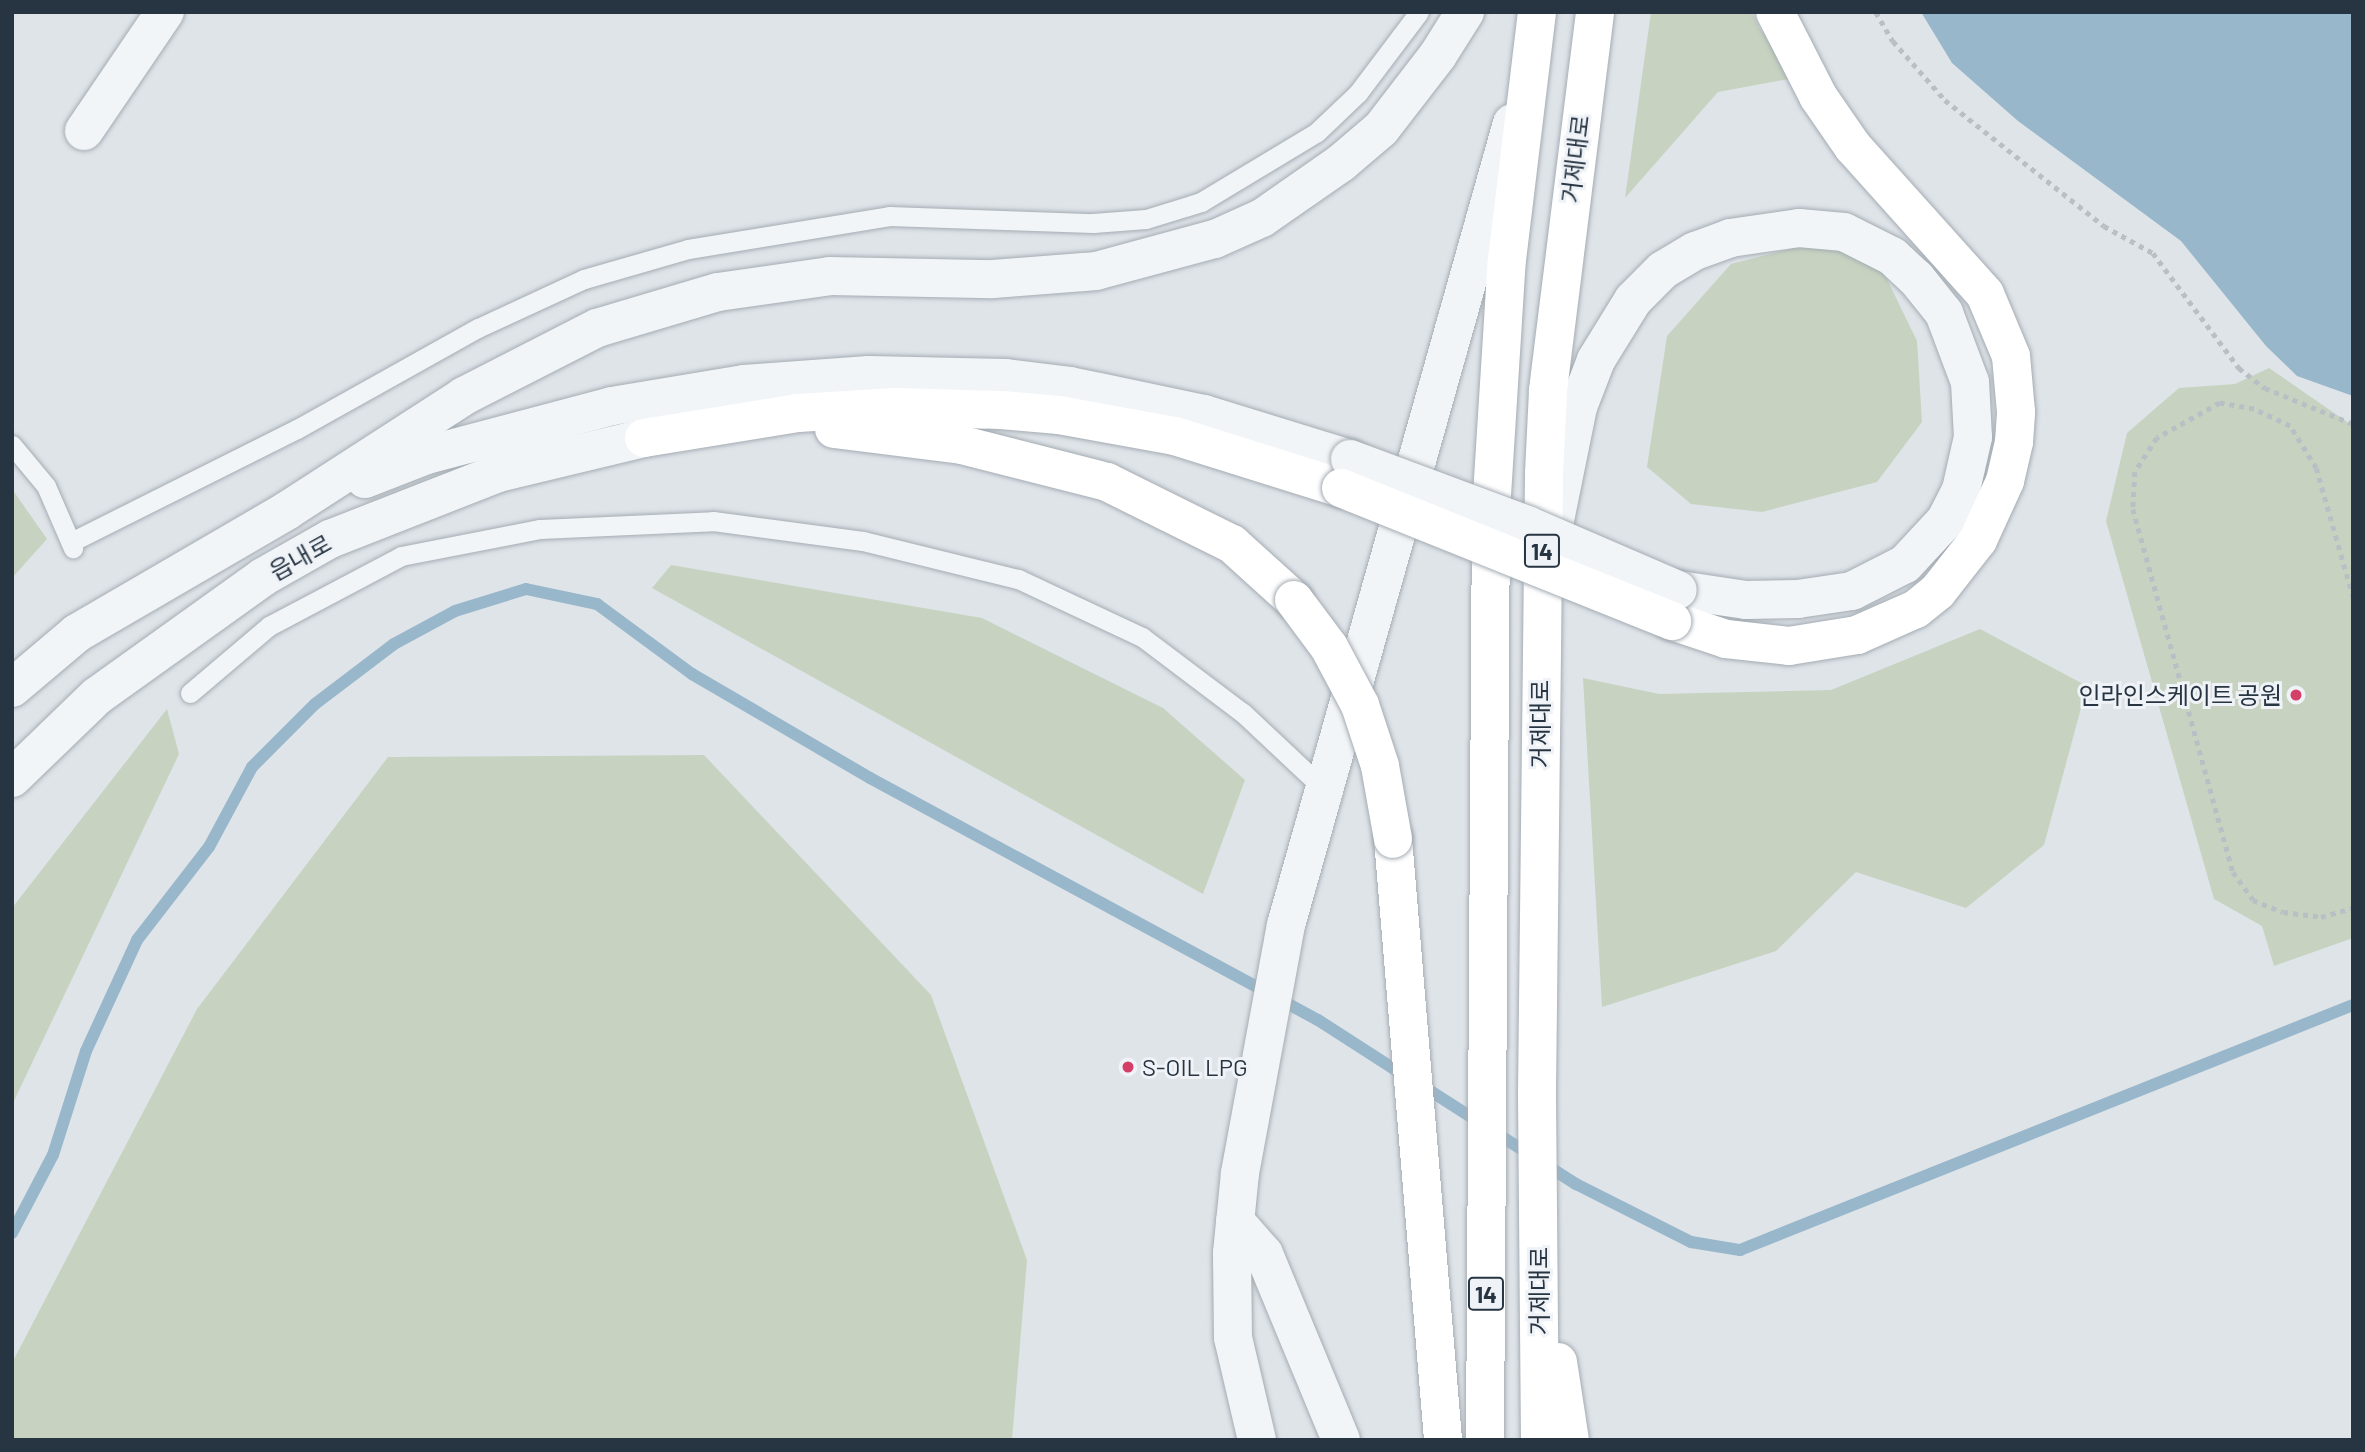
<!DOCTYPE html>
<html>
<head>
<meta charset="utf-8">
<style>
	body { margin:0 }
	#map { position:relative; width:2365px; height:1452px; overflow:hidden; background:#dfe4e9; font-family:Barlow,"Noto Sans KR",sans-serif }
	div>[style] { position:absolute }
	.green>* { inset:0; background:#c7d3c0 }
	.water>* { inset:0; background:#99b7cb }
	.stream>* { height:12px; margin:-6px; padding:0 6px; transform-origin:6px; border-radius:6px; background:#99b7cb }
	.path>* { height:4.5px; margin-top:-2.25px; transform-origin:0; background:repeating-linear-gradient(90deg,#b9bfc4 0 5px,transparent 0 10px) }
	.roads { filter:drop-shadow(0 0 2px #a4acb3) drop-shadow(0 0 2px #a4acb3) }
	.service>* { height:19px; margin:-9.5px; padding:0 9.5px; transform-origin:9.5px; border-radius:9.5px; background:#f2f5f7 }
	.minor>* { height:38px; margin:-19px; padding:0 19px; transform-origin:19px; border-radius:19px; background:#f2f5f7 }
	.tertiary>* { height:38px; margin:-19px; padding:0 19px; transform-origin:19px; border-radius:19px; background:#f2f5f7 }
	.trunk>* { height:38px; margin:-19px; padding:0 19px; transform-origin:19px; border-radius:19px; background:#fff }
	.bridges { filter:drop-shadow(0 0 2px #a4acb3) drop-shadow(0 0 2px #a4acb3) }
	.tertiary-bridge>* { height:38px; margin:-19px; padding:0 19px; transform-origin:19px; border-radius:19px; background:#f2f5f7 }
	.trunk-bridge>* { height:38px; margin:-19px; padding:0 19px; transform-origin:19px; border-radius:19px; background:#fff }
	.dots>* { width:19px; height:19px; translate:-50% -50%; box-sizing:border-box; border:4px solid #eff3f7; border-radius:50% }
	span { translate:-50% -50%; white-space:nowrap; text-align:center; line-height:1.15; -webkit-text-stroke:6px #eff3f7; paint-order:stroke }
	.shield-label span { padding:2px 5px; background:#eff3f7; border:2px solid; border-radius:5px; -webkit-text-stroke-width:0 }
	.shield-label { font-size:23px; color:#273441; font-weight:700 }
	.street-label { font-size:24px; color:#273441 }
	.poi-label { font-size:24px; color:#273441 }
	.right { translate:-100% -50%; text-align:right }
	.left { translate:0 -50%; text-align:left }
	.frame { position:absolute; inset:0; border:14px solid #273441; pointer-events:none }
</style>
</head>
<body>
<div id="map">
	<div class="green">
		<div style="clip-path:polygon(1651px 12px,1752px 12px,1759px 28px,1799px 77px,1718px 92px,1625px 198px)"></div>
		<div style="clip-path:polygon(1829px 239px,1883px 271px,1917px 341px,1922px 422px,1877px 482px,1762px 512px,1691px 504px,1647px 467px,1667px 336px,1731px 264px)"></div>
		<div style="clip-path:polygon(2269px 368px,2353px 426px,2353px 938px,2274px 966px,2262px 926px,2214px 899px,2106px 521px,2127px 433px,2179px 388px,2235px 384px)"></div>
		<div style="clip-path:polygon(12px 489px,47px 539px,12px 578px)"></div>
		<div style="clip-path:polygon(671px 565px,982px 618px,1163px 708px,1245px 780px,1203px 894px,652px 588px)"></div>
		<div style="clip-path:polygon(1980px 629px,2087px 686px,2044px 845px,1966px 908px,1856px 872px,1776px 951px,1602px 1007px,1583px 678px,1659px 694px,1831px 690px)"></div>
		<div style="clip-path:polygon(167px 709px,179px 754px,12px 1105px,12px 908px)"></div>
		<div style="clip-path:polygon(704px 755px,931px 995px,1027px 1260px,1012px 1440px,12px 1440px,12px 1363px,197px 1009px,388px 757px)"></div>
	</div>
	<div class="water">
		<div style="clip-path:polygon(1921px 12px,2353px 12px,2353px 396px,2297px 376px,2266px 346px,2181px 241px,2018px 121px,1952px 63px)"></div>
	</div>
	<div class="stream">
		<div style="left:1421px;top:1085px;width:184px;rotate:32.6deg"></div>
		<div style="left:1576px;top:1184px;width:129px;rotate:26.8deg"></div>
		<div style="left:1691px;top:1242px;width:50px;rotate:9.3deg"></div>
		<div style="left:1740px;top:1250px;width:660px;rotate:-21.79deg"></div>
		<div style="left:12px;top:1233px;width:88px;rotate:-62.3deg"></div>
		<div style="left:53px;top:1155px;width:109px;rotate:-72.4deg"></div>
		<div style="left:86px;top:1051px;width:122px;rotate:-65.3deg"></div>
		<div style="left:137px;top:940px;width:118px;rotate:-52.3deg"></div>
		<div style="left:209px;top:847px;width:91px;rotate:-61.7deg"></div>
		<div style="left:252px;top:767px;width:89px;rotate:-45deg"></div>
		<div style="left:315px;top:704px;width:99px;rotate:-37.2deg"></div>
		<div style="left:394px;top:644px;width:69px;rotate:-28.4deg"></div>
		<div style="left:455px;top:611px;width:74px;rotate:-17.2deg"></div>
		<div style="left:526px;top:589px;width:73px;rotate:11.9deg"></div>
		<div style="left:597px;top:604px;width:118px;rotate:36.4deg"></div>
		<div style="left:692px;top:674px;width:206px;rotate:30.3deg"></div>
		<div style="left:870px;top:778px;width:509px;rotate:28.38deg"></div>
		<div style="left:1318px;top:1020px;width:103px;rotate:32.8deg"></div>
	</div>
	<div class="path">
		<div style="left:1876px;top:12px;width:34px;rotate:60deg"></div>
		<div style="left:1893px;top:41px;width:79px;rotate:48.6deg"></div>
		<div style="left:1945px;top:100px;width:203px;rotate:38.4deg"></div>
		<div style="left:2104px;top:226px;width:56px;rotate:28.9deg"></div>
		<div style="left:2153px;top:253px;width:144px;rotate:53.2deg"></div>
		<div style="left:2239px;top:368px;width:33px;rotate:38deg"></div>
		<div style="left:2265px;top:388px;width:95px;rotate:22.2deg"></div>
		<div style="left:2353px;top:598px;width:135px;rotate:-105.9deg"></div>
		<div style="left:2316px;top:468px;width:49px;rotate:-121.8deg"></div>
		<div style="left:2290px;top:426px;width:40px;rotate:-155deg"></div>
		<div style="left:2254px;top:409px;width:35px;rotate:-170deg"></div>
		<div style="left:2220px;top:403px;width:72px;rotate:150.9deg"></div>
		<div style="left:2157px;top:438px;width:40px;rotate:122.9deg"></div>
		<div style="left:2135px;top:472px;width:37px;rotate:93deg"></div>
		<div style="left:2133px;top:509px;width:377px;rotate:74.6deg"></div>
		<div style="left:2233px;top:872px;width:34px;rotate:54deg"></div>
		<div style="left:2253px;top:900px;width:32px;rotate:22deg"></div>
		<div style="left:2283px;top:912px;width:38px;rotate:7deg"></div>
		<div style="left:2321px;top:917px;width:33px;rotate:-16deg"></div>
	</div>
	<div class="roads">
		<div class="service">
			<div style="left:12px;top:445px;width:53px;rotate:50.3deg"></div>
			<div style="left:46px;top:486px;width:68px;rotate:66.5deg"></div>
			<div style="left:71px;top:542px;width:253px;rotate:-26.6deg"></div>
			<div style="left:297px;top:429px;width:207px;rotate:-29.2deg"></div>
			<div style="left:478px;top:328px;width:117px;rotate:-24.8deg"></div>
			<div style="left:584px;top:279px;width:108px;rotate:-16.1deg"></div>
			<div style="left:688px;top:249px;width:204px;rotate:-9.3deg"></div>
			<div style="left:889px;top:216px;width:204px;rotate:2deg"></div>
			<div style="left:1093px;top:223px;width:53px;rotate:-4.3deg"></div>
			<div style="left:1146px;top:219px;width:58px;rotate:-17.2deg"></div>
			<div style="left:1201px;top:202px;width:135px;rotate:-31.1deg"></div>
			<div style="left:1317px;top:132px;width:57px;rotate:-43.6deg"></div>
			<div style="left:1358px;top:93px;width:101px;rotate:-53deg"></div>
			<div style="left:190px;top:693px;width:104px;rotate:-40.3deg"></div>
			<div style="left:269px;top:626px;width:149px;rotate:-27.9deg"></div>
			<div style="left:401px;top:556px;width:142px;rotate:-11deg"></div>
			<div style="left:540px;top:529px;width:173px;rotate:-2.6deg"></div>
			<div style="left:713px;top:521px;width:151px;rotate:7.6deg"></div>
			<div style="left:863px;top:541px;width:160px;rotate:13.8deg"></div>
			<div style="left:1018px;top:579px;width:137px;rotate:25.1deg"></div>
			<div style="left:1142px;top:637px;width:126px;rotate:37deg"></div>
			<div style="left:1243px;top:713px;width:111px;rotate:43.2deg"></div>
		</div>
		<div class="minor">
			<div style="left:84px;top:131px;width:144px;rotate:-55.8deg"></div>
			<div style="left:1235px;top:1221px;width:44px;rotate:48.7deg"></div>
			<div style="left:1264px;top:1254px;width:201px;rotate:67.5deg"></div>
			<div style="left:1257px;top:1440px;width:105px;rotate:-103.2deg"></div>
			<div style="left:1233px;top:1338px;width:85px;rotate:-90.7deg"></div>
			<div style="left:1232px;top:1253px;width:80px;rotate:-84.3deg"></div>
			<div style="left:1240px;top:1173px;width:252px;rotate:-79.5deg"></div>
			<div style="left:1286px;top:925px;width:833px;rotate:-74.26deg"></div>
		</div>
		<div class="tertiary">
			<div style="left:365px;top:479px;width:66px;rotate:-21.2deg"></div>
			<div style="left:427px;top:455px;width:191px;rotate:-14.8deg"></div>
			<div style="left:612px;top:406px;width:134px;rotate:-9.5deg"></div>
			<div style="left:744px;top:384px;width:125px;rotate:-4.1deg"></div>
			<div style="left:869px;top:375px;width:137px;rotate:1.3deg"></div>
			<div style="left:1006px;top:378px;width:64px;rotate:7.1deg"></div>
			<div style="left:1070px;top:386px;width:137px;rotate:11.8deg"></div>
			<div style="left:1204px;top:414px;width:153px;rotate:17.1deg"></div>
			<div style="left:1553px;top:530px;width:126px;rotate:-78.5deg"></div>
			<div style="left:1578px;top:407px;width:50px;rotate:-69deg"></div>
			<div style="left:1596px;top:360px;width:70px;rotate:-58.3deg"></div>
			<div style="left:1633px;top:300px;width:42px;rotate:-45deg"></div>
			<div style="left:1663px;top:270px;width:37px;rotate:-31deg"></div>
			<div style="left:1695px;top:251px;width:37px;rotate:-20deg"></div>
			<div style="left:1730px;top:238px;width:70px;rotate:-8.2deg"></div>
			<div style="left:1799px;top:228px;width:45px;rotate:5.1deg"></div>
			<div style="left:1844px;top:232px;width:54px;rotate:26.6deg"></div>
			<div style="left:1892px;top:256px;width:33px;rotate:43deg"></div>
			<div style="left:1916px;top:278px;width:45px;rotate:51.3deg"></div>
			<div style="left:1944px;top:313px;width:74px;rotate:69.4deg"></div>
			<div style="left:1970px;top:382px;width:55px;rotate:86.9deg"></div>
			<div style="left:1973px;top:437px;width:54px;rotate:102.8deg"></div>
			<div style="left:1961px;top:490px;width:35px;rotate:117deg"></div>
			<div style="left:1945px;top:521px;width:59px;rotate:132.9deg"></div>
			<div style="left:1905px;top:564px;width:59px;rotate:153deg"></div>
			<div style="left:1852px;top:591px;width:55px;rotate:171.6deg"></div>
			<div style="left:1798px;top:599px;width:52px;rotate:178.9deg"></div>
			<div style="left:1746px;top:600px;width:69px;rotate:-171.6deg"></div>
			<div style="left:12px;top:688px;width:85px;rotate:-40.2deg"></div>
			<div style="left:77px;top:633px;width:244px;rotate:-30.2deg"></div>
			<div style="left:288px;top:510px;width:210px;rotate:-32.9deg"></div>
			<div style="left:464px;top:396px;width:149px;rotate:-27.1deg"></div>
			<div style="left:597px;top:328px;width:126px;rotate:-16.6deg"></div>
			<div style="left:718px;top:292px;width:113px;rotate:-8.1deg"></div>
			<div style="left:830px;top:276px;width:163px;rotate:1.1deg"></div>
			<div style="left:993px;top:279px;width:103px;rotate:-4.4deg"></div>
			<div style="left:1096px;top:271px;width:123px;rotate:-15.1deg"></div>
			<div style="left:1215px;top:239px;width:51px;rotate:-24.1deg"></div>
			<div style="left:1262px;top:218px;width:96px;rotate:-34.8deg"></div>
			<div style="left:1341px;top:163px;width:52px;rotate:-40.4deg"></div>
			<div style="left:1381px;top:129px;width:93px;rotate:-52.4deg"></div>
			<div style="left:1438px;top:55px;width:51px;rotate:-57.9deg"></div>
			<div style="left:12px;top:778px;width:118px;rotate:-44deg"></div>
			<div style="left:97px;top:696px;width:204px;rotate:-35.6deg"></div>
			<div style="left:263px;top:577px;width:77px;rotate:-29.6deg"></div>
			<div style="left:330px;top:539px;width:180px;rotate:-21.4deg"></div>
			<div style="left:498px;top:473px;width:150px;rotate:-13.5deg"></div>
		</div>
		<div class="trunk">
			<div style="left:834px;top:429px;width:129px;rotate:7.1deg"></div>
			<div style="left:962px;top:445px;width:150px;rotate:14.3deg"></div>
			<div style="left:1107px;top:482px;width:140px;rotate:26.4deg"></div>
			<div style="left:1232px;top:544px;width:84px;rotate:42.1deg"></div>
			<div style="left:644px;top:438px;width:156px;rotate:-9.2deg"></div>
			<div style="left:798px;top:413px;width:99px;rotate:-3.5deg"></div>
			<div style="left:897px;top:407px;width:104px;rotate:1.7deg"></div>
			<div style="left:1001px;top:410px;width:58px;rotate:4.9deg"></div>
			<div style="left:1059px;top:415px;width:118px;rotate:10.3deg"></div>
			<div style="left:1175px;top:436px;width:174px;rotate:17.4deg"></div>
			<div style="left:1672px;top:621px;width:57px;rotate:18.4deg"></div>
			<div style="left:1726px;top:639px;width:63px;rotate:6.3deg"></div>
			<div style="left:1789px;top:646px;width:69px;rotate:-9.2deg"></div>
			<div style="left:1857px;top:635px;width:64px;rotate:-23.8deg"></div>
			<div style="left:1916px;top:609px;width:28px;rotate:-39deg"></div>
			<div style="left:1938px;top:591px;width:65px;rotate:-51.9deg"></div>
			<div style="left:1978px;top:540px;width:65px;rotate:-65.4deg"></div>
			<div style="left:2005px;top:481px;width:40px;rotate:-77deg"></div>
			<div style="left:2014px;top:442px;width:30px;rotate:-86deg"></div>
			<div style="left:2016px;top:412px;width:56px;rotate:-95.1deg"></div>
			<div style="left:2011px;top:356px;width:67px;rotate:-112.8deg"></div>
			<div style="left:1985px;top:294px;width:198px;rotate:-131.9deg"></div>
			<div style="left:1853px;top:147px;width:62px;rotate:-124.5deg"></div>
			<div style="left:1818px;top:96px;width:94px;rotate:-117.1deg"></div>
			<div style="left:1393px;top:839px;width:603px;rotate:85.24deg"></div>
			<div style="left:1558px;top:1362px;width:79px;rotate:81.3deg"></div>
			<div style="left:1485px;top:1440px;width:929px;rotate:-89.63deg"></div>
			<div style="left:1491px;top:511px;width:252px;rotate:-86.4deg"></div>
			<div style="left:1507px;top:260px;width:250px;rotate:-83.1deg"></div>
			<div style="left:1540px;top:1440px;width:348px;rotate:-90.5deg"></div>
			<div style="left:1537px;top:1092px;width:619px;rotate:-89.35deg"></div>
			<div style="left:1544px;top:473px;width:83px;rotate:-87.2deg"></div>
			<div style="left:1548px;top:390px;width:381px;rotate:-82.9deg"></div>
		</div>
	</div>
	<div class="bridges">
		<div class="tertiary-bridge">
			<div style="left:1350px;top:459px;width:189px;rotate:20.4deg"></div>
			<div style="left:1527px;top:525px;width:164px;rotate:23.3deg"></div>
		</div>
		<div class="trunk-bridge">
			<div style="left:1341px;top:488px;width:357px;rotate:21.9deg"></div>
			<div style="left:1294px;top:600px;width:59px;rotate:53.3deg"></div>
			<div style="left:1329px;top:647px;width:66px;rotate:61.9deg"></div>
			<div style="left:1360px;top:705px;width:64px;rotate:71.8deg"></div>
			<div style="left:1380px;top:766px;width:74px;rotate:79.9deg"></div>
		</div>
	</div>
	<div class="dots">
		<div style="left:2296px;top:695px;background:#d43f67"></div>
		<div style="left:1128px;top:1067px;background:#d43f67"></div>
	</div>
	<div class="shield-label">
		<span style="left:1542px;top:551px">14</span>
		<span style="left:1486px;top:1294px">14</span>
	</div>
	<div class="street-label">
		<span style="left:1575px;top:159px;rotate:-83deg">거제대로</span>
		<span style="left:300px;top:557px;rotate:-29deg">읍내로</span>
		<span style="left:1540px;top:724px;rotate:-90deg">거제대로</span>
		<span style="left:1539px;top:1291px;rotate:-90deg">거제대로</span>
	</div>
	<div class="poi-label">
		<span class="right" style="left:2282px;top:695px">인라인스케이트 공원</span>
		<span class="left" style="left:1142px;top:1067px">S-OIL LPG</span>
	</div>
	<div class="frame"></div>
</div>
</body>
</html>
